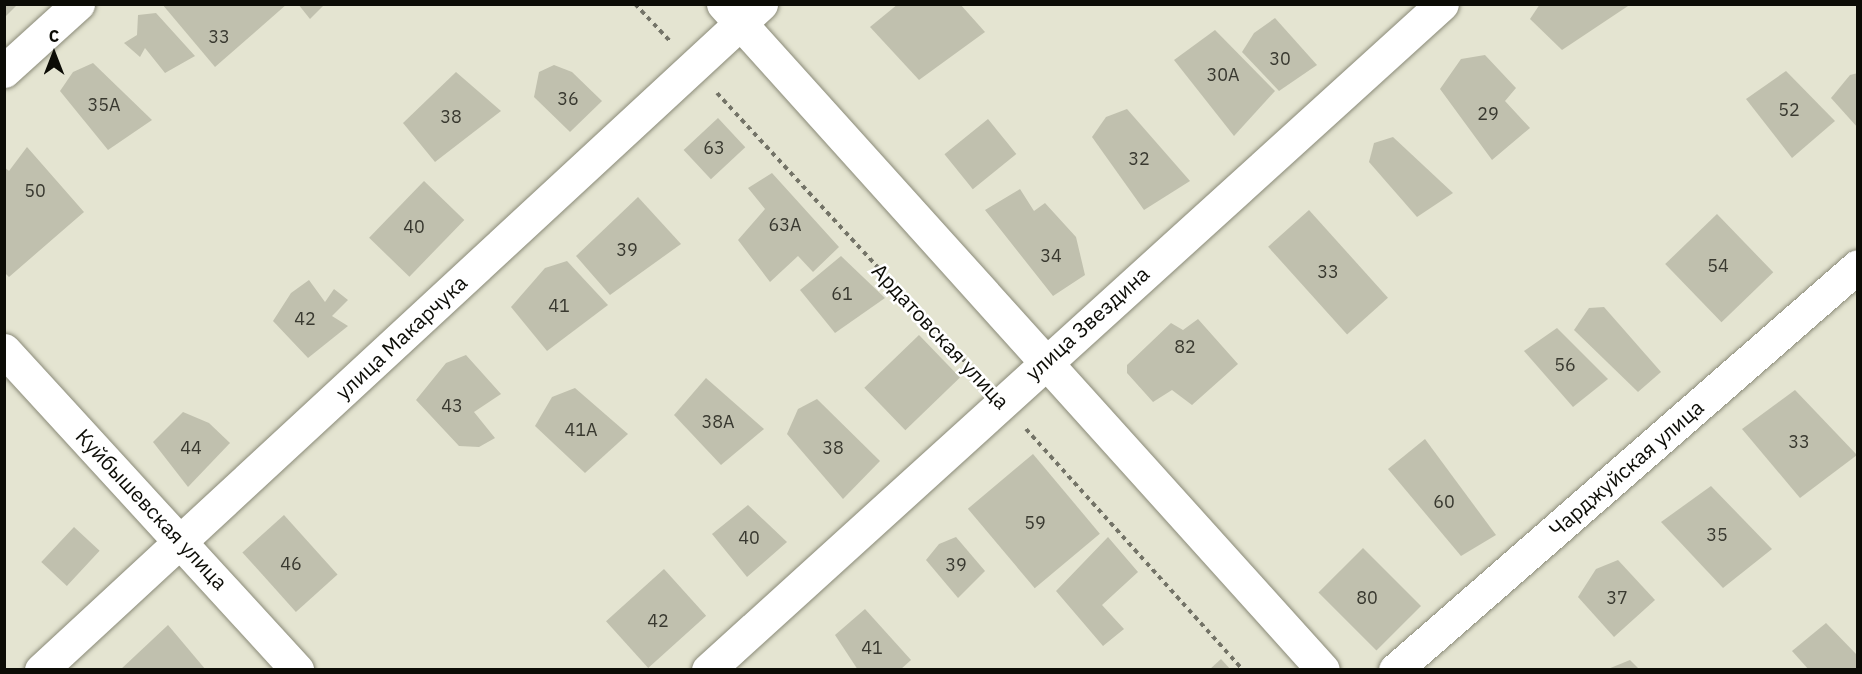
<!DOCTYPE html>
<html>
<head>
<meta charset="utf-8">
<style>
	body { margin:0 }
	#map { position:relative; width:1862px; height:674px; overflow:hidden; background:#e4e4d1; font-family:"IBM Plex Sans",sans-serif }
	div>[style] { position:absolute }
	.building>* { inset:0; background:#c0c0ae; transform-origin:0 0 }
	.path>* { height:4px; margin-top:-2px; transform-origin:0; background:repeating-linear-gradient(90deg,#737367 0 4.5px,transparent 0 9px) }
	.roads { filter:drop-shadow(0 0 2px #8a8a78) drop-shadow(0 0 2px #8a8a78) }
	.minor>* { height:33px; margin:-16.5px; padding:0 16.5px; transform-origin:16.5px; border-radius:16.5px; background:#fff }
	.highway>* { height:33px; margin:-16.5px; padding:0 16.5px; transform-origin:16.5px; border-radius:16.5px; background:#fff }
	span { translate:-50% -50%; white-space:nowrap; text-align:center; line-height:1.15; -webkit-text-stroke:5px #fff; paint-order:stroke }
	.number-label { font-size:18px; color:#393930 }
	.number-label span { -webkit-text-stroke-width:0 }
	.street-label { font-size:21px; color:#0c0c06 }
	.frame { position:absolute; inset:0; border:6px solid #0c0c06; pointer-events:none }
	.north { position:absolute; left:24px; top:24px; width:60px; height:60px; -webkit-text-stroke:4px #fff; paint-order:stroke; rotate:0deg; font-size:16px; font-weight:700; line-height:24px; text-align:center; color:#0c0c06 }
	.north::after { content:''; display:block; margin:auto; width:21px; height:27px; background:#0c0c06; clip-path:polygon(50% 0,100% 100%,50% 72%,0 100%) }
</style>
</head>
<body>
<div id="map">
	<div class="building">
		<div style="clip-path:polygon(4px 4px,18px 4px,4px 18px)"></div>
		<div style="clip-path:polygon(162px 4px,287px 4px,215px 67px)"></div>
		<div style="clip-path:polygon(298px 4px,325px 4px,310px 19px)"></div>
		<div style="clip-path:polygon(898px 4px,960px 4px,985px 32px,919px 80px,870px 27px)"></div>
		<div style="clip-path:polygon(1540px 4px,1631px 4px,1562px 50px,1530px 19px)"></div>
		<div style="clip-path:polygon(156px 13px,195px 56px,165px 73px,145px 48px,140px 57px,124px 43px,137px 35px,138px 15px)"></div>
		<div style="clip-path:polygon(1275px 18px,1317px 65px,1279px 91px,1242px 52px,1254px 33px)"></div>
		<div style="clip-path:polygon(1215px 30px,1275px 91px,1234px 136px,1174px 60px)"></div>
		<div style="clip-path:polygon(1485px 55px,1516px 88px,1505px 101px,1530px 128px,1492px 160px,1440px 89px,1461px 59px)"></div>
		<div style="clip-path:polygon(93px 63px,152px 120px,108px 150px,60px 91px,73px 72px)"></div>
		<div style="clip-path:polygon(554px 65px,572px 72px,602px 101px,570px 132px,534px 97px,539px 72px)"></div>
		<div style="clip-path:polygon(1786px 71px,1835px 121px,1792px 158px,1746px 99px)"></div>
		<div style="clip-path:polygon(456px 72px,501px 111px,435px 162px,403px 123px)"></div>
		<div style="clip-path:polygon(1858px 73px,1858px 128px,1831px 98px,1850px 75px)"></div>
		<div style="clip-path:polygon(1127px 109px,1190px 181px,1144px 210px,1092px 137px,1106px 117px)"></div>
		<div style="left:718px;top:118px;width:40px;height:47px;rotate:47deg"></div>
		<div style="left:988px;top:119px;width:45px;height:56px;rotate:51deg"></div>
		<div style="clip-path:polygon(1393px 137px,1453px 193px,1417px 217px,1369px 162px,1374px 143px)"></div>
		<div style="clip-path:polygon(27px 147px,84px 212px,9px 277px,4px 272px,4px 167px,9px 171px)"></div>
		<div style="clip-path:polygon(772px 173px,839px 247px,813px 272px,798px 256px,770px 282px,738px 240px,765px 209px,748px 188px)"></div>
		<div style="left:424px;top:181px;width:56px;height:79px;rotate:44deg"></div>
		<div style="clip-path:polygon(1020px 189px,1034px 211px,1045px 203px,1076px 237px,1085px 275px,1053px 296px,985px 210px)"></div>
		<div style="clip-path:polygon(638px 197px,681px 244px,610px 295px,576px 256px)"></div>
		<div style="left:1309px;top:210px;width:118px;height:55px;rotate:48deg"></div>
		<div style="left:1717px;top:214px;width:81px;height:72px;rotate:46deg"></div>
		<div style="clip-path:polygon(841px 256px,885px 298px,835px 333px,800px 290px)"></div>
		<div style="clip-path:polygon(567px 261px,608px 305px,547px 351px,511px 307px,545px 268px)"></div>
		<div style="clip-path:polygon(309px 280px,325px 302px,334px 289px,348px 300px,332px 316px,348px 326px,308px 358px,273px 321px,291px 293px)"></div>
		<div style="clip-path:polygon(1604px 307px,1661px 372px,1638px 392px,1574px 330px,1589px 308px)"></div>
		<div style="clip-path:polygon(1198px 319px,1238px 364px,1192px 405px,1172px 390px,1153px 402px,1127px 373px,1127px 365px,1171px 323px,1183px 330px)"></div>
		<div style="clip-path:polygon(1557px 328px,1608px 379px,1573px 407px,1524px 351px)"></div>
		<div style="left:919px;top:335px;width:59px;height:76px;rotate:46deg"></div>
		<div style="clip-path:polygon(466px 355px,501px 394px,474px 412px,495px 438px,479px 447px,459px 446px,416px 400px,446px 363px)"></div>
		<div style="clip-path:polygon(706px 378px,764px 429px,721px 465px,674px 415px)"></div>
		<div style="clip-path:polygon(575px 388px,628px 434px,585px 473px,535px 426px,552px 397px)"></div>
		<div style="clip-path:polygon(1795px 390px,1857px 455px,1800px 498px,1742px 429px)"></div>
		<div style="clip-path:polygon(817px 399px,880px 461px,843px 499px,787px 434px,798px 409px)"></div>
		<div style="clip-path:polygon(183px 412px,209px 423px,230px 443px,188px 487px,153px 442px)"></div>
		<div style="clip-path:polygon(1425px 439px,1496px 535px,1461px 556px,1388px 469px)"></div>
		<div style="left:1033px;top:454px;width:104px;height:85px;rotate:50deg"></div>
		<div style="clip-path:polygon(1711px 486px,1772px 549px,1723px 588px,1661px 522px)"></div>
		<div style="clip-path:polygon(748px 505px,787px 542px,747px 577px,712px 534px)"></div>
		<div style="left:284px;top:515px;width:80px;height:56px;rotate:48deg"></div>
		<div style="left:74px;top:527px;width:35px;height:48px;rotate:43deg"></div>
		<div style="clip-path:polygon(956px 537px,985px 571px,958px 598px,926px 560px,939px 544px)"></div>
		<div style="clip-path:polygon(1108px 537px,1138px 572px,1102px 605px,1124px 629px,1103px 646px,1056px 591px)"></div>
		<div style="left:1363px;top:548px;width:82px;height:63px;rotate:45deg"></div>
		<div style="clip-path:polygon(1618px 560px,1655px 600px,1614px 637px,1578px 597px,1596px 569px)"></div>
		<div style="left:664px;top:569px;width:63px;height:78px;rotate:48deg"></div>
		<div style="clip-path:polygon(865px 609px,911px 660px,900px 670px,858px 670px,835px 635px)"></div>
		<div style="clip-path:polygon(1826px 623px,1858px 656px,1858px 670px,1809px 670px,1792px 651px)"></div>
		<div style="clip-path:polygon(168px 625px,206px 670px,120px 670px)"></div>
		<div style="clip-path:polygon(1221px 659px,1231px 670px,1209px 670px)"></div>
		<div style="clip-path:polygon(1630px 660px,1640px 670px,1608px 670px,1608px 669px)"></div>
	</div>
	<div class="path">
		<div style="left:635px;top:4px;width:51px;rotate:46.6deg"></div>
		<div style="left:717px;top:93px;width:386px;rotate:47.3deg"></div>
		<div style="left:1026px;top:429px;width:324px;rotate:48deg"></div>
	</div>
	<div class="roads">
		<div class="minor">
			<div style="left:4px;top:71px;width:100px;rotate:-42.2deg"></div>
			<div style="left:4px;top:350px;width:434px;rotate:47.5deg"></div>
			<div style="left:41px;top:670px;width:981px;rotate:-42.77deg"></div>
			<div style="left:708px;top:670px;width:991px;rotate:-42.22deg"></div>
			<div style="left:1395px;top:670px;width:614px;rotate:-41.11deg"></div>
		</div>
		<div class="highway">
			<div style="left:723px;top:4px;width:896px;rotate:47.98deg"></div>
		</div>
	</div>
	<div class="number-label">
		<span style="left:219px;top:37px">33</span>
		<span style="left:1280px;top:59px">30</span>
		<span style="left:1223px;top:75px">30А</span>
		<span style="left:568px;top:99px">36</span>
		<span style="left:104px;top:105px">35А</span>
		<span style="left:1789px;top:110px">52</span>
		<span style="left:1488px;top:114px">29</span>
		<span style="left:451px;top:117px">38</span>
		<span style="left:714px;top:148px">63</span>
		<span style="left:1139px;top:159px">32</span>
		<span style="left:35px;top:191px">50</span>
		<span style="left:785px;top:225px">63А</span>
		<span style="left:414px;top:227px">40</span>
		<span style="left:627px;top:250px">39</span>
		<span style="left:1051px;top:256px">34</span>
		<span style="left:1718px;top:266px">54</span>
		<span style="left:1328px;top:272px">33</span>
		<span style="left:842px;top:294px">61</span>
		<span style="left:559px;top:306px">41</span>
		<span style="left:305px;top:319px">42</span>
		<span style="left:1185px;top:347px">82</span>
		<span style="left:1565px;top:365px">56</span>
		<span style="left:452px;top:406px">43</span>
		<span style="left:718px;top:422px">38А</span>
		<span style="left:581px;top:430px">41А</span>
		<span style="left:1799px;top:442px">33</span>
		<span style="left:191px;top:448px">44</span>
		<span style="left:833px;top:448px">38</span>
		<span style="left:1444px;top:502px">60</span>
		<span style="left:1035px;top:523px">59</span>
		<span style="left:1717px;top:535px">35</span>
		<span style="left:749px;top:538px">40</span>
		<span style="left:291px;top:564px">46</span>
		<span style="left:956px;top:565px">39</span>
		<span style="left:1367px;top:598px">80</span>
		<span style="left:1617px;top:598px">37</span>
		<span style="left:658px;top:621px">42</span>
		<span style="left:872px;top:648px">41</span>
	</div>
	<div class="street-label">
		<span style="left:1087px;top:323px;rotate:-42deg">улица Звездина</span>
		<span style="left:941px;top:336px;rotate:47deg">Ардатовская улица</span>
		<span style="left:401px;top:337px;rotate:-43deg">улица Макарчука</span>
		<span style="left:1626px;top:468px;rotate:-41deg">Чарджуйская улица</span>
		<span style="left:152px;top:509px;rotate:47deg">Куйбышевская улица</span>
	</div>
	<div class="frame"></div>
	<div class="north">С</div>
</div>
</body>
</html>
